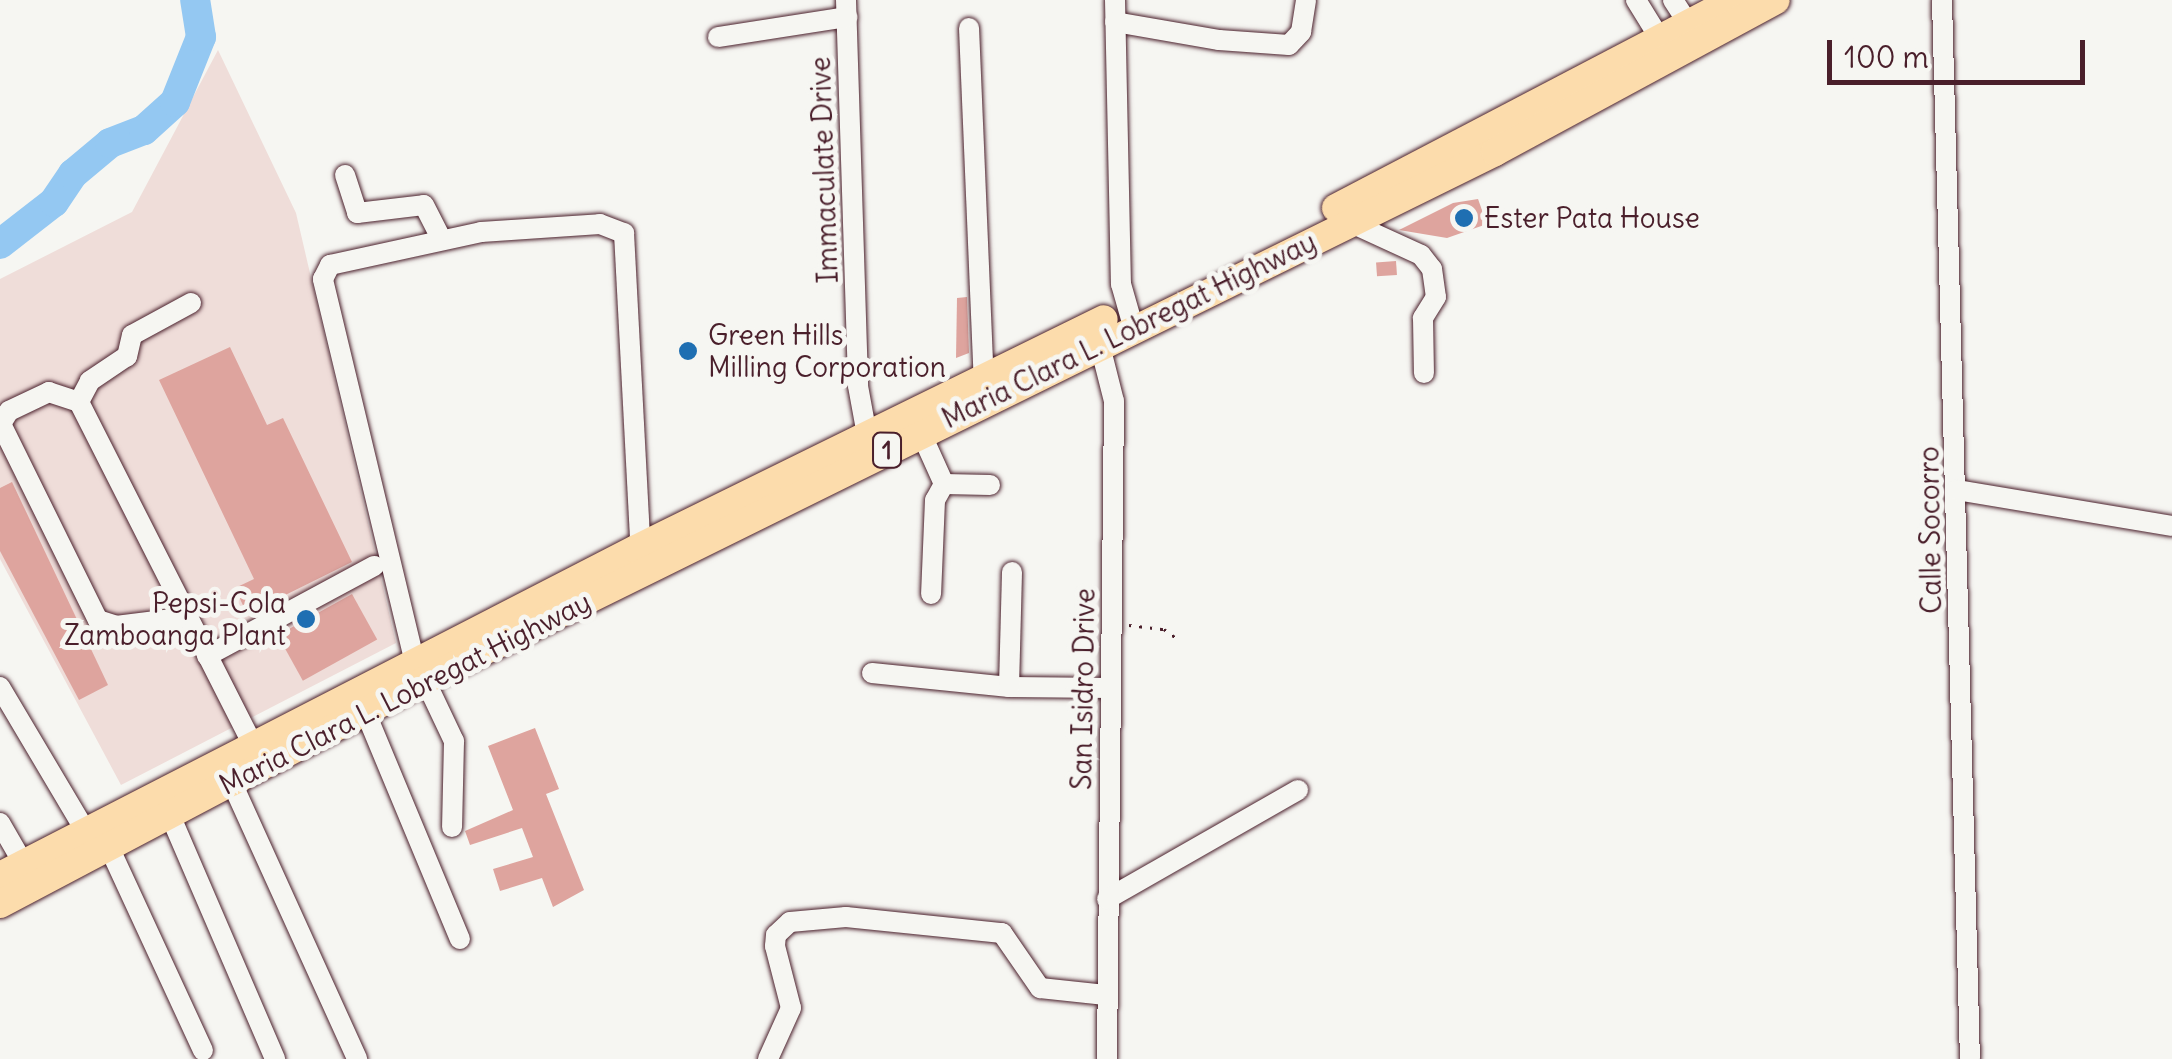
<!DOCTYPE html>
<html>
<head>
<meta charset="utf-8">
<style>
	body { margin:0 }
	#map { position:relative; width:2172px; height:1059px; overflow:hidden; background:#f6f6f2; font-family:Delius,sans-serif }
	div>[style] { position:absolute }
	.built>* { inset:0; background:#efddd9 }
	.river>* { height:30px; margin:-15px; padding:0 15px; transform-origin:15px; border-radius:15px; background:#94c8f2 }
	.building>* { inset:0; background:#dea49e; transform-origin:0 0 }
	.path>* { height:2.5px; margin-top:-1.25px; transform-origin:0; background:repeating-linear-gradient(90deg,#4a1f2b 0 2.5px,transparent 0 10.5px) }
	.roads { filter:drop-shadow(0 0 2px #4a1f2b) drop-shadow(0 0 2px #4a1f2b) }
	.minor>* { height:20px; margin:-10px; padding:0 10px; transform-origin:10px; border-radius:10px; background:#f6f6f2 }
	.highway>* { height:28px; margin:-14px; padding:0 14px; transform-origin:14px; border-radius:14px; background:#fcdcac }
	.dots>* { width:28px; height:28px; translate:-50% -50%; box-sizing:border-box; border:5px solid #f6f6f2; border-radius:50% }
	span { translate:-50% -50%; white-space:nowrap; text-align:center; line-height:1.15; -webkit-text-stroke:10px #f6f6f2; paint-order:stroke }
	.shield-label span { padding:2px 8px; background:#f6f6f2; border:2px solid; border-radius:8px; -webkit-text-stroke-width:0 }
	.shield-label { font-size:25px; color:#4a1f2b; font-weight:700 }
	.street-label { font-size:28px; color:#4a1f2b }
	.poi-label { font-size:28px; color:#4a1f2b }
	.left { translate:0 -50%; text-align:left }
	.right { translate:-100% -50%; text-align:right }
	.scale { position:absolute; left:1827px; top:40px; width:258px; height:45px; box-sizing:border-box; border:5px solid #4a1f2b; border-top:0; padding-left:12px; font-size:30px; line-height:35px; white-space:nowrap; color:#4a1f2b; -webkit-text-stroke:8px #f6f6f2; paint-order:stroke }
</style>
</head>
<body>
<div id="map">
	<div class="built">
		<div style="clip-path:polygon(218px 50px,296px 213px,396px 643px,121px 785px,0 559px,0 279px,132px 212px)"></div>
	</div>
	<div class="river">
		<div style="left:0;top:244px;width:68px;rotate:-37.9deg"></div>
		<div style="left:54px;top:202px;width:34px;rotate:-56deg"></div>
		<div style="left:73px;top:174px;width:48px;rotate:-40deg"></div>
		<div style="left:110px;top:143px;width:36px;rotate:-21deg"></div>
		<div style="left:144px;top:130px;width:42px;rotate:-42.1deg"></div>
		<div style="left:175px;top:102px;width:70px;rotate:-68.2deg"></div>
		<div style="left:201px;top:37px;width:37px;rotate:-99deg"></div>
	</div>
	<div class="building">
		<div style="clip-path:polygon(1478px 199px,1487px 224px,1447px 238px,1399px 230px,1453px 203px)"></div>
		<div style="left:1396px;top:261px;width:14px;height:20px;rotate:86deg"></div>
		<div style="clip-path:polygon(967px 297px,969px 353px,956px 358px,957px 298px)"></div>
		<div style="clip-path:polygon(230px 347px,267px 425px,283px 418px,352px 562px,247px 614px,235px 588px,254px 579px,159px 380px)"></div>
		<div style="clip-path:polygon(12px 482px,108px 685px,79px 700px,0 551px,0 488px)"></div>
		<div style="left:352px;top:594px;width:52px;height:85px;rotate:61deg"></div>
		<div style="clip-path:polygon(535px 728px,559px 789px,546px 794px,584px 890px,553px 907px,542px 878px,500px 891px,493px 869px,533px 857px,522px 828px,470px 845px,465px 831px,513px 810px,488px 746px)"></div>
	</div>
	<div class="path">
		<div style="left:1129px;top:625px;width:35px;rotate:7deg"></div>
		<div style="left:1164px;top:629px;width:19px;rotate:36deg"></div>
	</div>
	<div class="roads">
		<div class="minor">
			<div style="left:846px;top:0;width:386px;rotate:88.2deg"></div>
			<div style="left:858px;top:386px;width:61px;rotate:79.6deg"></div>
			<div style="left:1115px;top:0;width:284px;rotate:88.8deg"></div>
			<div style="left:1121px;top:284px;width:44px;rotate:74.1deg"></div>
			<div style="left:1636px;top:0;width:55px;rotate:58.3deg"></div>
			<div style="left:1673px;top:0;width:38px;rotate:57deg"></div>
			<div style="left:1942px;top:0;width:1059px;rotate:88.49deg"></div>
			<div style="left:1115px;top:22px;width:106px;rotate:9.8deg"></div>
			<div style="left:1219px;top:40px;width:70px;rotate:4.1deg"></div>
			<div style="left:1289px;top:45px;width:18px;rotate:-47deg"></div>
			<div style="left:1301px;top:32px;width:32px;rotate:-81deg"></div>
			<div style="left:969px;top:28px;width:351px;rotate:87.6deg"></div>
			<div style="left:718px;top:37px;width:131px;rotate:-8.8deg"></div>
			<div style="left:345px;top:175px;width:40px;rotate:72deg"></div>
			<div style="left:357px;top:213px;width:67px;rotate:-6.8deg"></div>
			<div style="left:424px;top:205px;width:39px;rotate:63deg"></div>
			<div style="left:1349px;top:222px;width:79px;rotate:24.6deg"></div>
			<div style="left:1421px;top:255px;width:18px;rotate:52deg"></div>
			<div style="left:1432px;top:269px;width:28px;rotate:82deg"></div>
			<div style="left:1436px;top:297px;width:25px;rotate:122deg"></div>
			<div style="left:1423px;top:318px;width:55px;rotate:89deg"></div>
			<div style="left:191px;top:303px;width:67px;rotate:151.5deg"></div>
			<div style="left:132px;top:335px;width:22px;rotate:103deg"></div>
			<div style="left:127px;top:356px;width:45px;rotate:146deg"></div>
			<div style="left:90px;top:381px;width:24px;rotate:118deg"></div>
			<div style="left:79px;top:402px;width:396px;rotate:63.1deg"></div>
			<div style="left:1097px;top:334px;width:69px;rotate:75.8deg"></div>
			<div style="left:1114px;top:401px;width:658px;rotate:90.61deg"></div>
			<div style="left:79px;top:402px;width:32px;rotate:-162deg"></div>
			<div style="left:49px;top:392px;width:44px;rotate:154.6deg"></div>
			<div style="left:9px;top:411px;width:15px;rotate:122deg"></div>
			<div style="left:1px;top:424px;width:219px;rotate:63.7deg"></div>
			<div style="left:98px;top:620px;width:19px;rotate:18deg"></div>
			<div style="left:116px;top:626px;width:73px;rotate:-7.1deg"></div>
			<div style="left:921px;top:433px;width:56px;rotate:65.7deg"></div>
			<div style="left:944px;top:484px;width:18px;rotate:119deg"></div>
			<div style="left:935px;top:500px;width:94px;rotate:92.4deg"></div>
			<div style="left:944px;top:484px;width:46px;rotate:1.2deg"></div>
			<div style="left:1957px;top:490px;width:218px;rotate:9.5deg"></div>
			<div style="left:207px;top:656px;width:190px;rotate:-28.3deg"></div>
			<div style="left:415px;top:663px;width:395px;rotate:-103.5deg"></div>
			<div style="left:323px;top:279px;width:16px;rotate:-63deg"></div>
			<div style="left:330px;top:265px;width:155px;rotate:-12.3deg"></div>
			<div style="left:481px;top:232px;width:119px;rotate:-3.8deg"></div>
			<div style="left:600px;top:224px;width:26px;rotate:21deg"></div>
			<div style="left:624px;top:233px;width:326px;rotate:87deg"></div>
			<div style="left:872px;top:673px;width:138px;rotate:5.8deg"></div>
			<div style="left:1009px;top:687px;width:102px;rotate:0.6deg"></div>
			<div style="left:425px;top:680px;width:68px;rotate:64.6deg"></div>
			<div style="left:454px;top:741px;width:86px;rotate:91.3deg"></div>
			<div style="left:0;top:687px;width:169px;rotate:59.3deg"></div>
			<div style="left:1009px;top:687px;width:115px;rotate:-88.5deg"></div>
			<div style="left:365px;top:711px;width:247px;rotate:67.4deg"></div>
			<div style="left:232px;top:783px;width:303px;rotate:65.6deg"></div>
			<div style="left:170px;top:815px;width:266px;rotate:66.7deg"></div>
			<div style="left:0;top:823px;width:60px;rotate:60deg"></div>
			<div style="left:109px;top:847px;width:224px;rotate:65.2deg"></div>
			<div style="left:1107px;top:899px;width:220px;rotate:-29.7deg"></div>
			<div style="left:768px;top:1059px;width:56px;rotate:-65.7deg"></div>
			<div style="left:791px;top:1008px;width:64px;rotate:-104.5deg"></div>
			<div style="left:775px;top:946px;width:11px;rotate:-85deg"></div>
			<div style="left:776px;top:935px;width:19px;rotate:-43deg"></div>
			<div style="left:790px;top:922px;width:56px;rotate:-5.1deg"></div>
			<div style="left:846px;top:917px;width:157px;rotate:5.9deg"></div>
			<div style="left:1002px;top:933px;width:67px;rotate:55.4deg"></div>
			<div style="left:1040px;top:988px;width:66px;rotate:6.1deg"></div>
		</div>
		<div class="highway">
			<div style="left:1336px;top:208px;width:449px;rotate:-27.6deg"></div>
			<div style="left:0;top:876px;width:715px;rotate:-27.21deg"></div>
			<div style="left:636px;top:549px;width:521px;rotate:-26.17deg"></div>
			<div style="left:0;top:904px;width:480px;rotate:-27.8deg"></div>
			<div style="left:425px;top:680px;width:1193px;rotate:-26.26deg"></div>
			<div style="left:1495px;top:152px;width:319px;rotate:-28.4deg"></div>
		</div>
	</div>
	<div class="dots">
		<div style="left:1464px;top:218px;background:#1f6fb2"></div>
		<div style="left:688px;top:351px;background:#1f6fb2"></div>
		<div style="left:306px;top:619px;background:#1f6fb2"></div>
	</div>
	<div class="shield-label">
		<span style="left:887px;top:450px">1</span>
	</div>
	<div class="street-label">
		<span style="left:824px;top:170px;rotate:-92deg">Immaculate Drive</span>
		<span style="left:1129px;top:330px;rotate:-26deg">Maria Clara L. Lobregat Highway</span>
		<span style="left:1930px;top:530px;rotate:-91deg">Calle Socorro</span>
		<span style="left:1083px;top:689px;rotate:-89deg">San Isidro Drive</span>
		<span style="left:405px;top:693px;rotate:-27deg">Maria Clara L. Lobregat Highway</span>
	</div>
	<div class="poi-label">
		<span class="left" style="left:1484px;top:218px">Ester Pata House</span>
		<span class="left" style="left:708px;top:351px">Green Hills<br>Milling Corporation</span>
		<span class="right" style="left:286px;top:619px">Pepsi-Cola<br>Zamboanga Plant</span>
	</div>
	<div class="scale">100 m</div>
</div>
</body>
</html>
